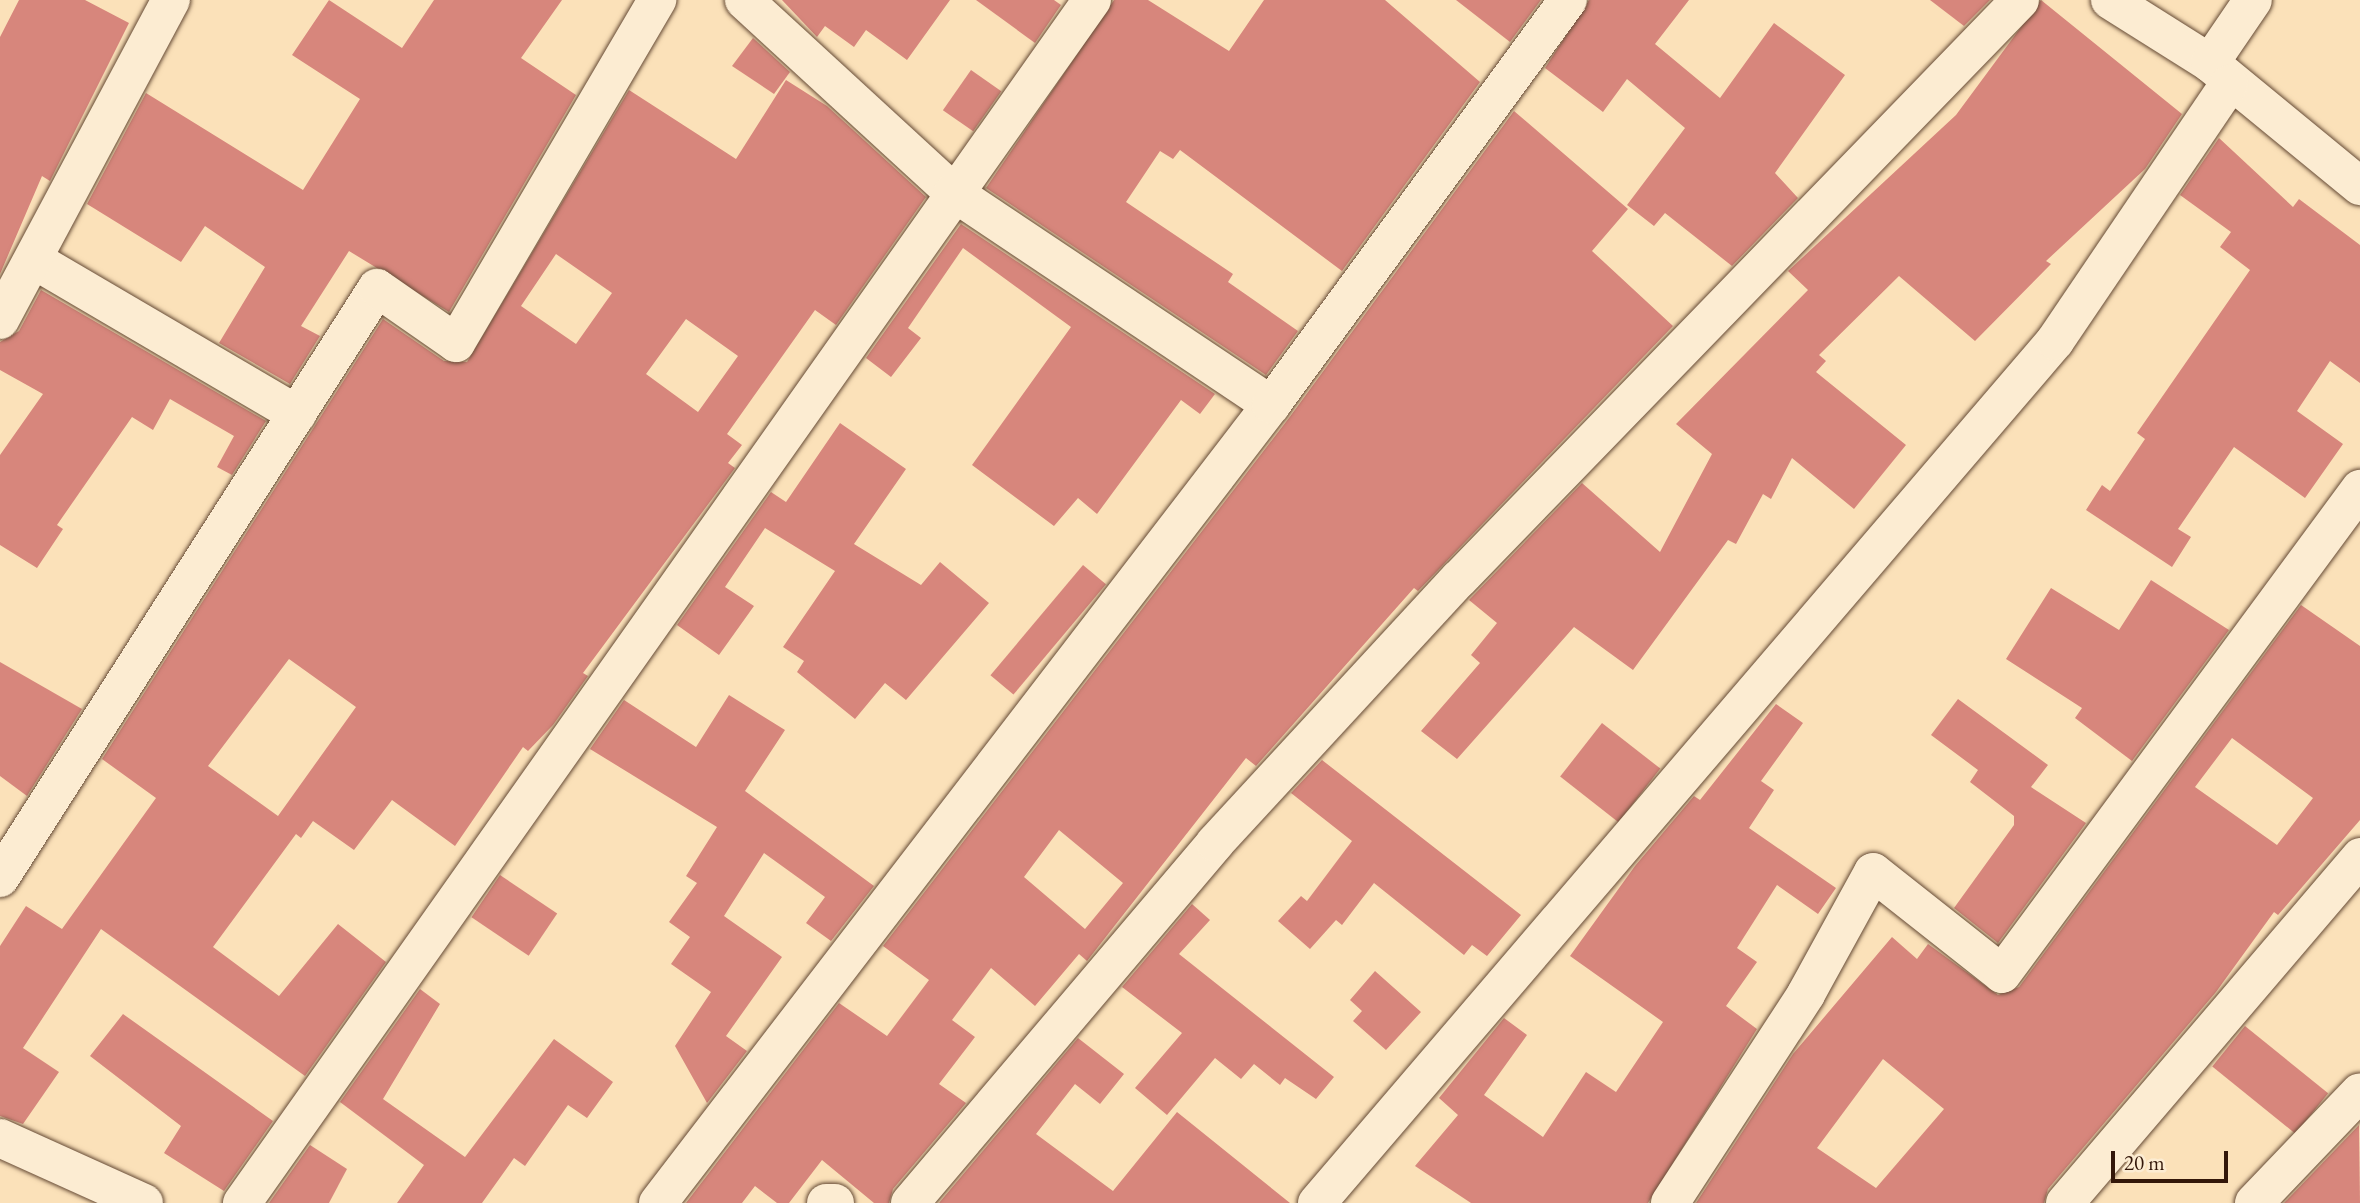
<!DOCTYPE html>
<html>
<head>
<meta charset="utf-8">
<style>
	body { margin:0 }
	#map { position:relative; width:2360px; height:1203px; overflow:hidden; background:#fbe1b9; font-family:"EB Garamond",serif }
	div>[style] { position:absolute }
	.building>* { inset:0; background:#d7867c; transform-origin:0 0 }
	.roads { filter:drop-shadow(0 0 2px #654a35) drop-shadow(0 0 2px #654a35) }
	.minor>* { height:38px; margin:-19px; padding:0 19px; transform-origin:19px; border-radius:19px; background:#fcecd2 }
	span { translate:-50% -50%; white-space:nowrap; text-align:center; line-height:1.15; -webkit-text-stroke:5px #fcecd2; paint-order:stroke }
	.scale { position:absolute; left:2111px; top:1151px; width:117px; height:32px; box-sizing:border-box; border:4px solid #331709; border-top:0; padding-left:9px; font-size:21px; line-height:24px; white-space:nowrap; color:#331709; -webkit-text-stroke:5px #fcecd2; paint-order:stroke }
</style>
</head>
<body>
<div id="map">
	<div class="building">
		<div style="clip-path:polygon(19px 0,85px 0,129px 23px,50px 181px,42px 176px,0 274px,0 37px)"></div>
		<div style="clip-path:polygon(329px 0,402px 48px,434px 0,562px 0,521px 58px,576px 95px,449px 312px,349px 251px,301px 326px,320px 336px,290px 384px,219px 343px,265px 267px,205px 226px,181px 262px,87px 204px,146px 93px,303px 190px,360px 99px,292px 55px)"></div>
		<div style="clip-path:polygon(782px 0,950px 0,907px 60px,866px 30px,854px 47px,825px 26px,817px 37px)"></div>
		<div style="clip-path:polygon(976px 0,1054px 0,1061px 5px,1035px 43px)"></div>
		<div style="clip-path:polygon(1114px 0,1148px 0,1229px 51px,1264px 0,1385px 0,1480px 82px,1342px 271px,1180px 150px,1173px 159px,1160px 151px,1126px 202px,1233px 274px,1228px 282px,1298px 331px,1266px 375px,986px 188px)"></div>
		<div style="clip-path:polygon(1456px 0,1541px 0,1510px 42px)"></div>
		<div style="clip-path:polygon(1589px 0,1689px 0,1655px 44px,1720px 98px,1774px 23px,1845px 75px,1775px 173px,1798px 198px,1732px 266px,1665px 213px,1654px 226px,1627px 205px,1685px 128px,1627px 79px,1603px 112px,1545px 68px)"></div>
		<div style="clip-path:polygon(1930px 0,1990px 0,1964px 26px)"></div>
		<div style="clip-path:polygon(2041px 0,2182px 114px,2145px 169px,2046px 261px,2051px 264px,1975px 341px,1899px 276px,1819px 355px,1826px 361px,1816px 372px,1906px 445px,1854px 509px,1792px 458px,1771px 499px,1763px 494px,1736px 544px,1728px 540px,1633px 670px,1574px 627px,1457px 759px,1421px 731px,1480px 663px,1471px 655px,1497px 623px,1469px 600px,1582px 483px,1660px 552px,1712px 454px,1676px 424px,1808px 290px,1788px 271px,1956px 115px)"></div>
		<div style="clip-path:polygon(753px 38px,790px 72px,774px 94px,732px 66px)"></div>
		<div style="left:971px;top:70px;width:37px;height:49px;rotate:35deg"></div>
		<div style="clip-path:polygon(evenodd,786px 80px,827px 106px,926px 197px,836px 325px,815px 310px,727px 434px,742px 445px,728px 463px,735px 468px,583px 673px,588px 676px,553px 725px,528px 751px,523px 747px,455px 846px,392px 800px,354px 850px,313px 821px,301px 838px,296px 834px,213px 947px,279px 996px,338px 924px,386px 962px,305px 1076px,101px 929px,23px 1048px,59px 1072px,23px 1124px,0 1116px,0 946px,26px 906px,62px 929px,156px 798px,102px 759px,383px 319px,444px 361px,467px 362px,629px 90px,736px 159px,786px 80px,556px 254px,612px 293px,576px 344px,521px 306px,556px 254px,786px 80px,686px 319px,738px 356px,698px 412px,646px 374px,686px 319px,786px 80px,289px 659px,356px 707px,278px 816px,208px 766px,289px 659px)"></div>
		<div style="clip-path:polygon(evenodd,1514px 111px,1628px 209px,1592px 251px,1673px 326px,1418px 591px,1414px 588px,1256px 766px,1246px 758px,1087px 961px,1079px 954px,1035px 1006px,991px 968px,952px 1020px,975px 1037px,939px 1084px,966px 1103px,893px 1189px,889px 1203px,874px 1203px,822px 1160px,789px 1203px,777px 1203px,755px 1186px,742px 1203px,686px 1203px,839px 1003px,887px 1036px,929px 980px,883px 946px,1289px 418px,1514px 111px,1059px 830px,1123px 883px,1085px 929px,1024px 877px,1059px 830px)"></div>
		<div style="clip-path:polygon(2219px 138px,2293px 207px,2299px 199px,2360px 245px,2360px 383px,2330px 361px,2297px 411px,2343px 444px,2305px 498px,2234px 447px,2178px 529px,2191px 537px,2172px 567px,2086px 510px,2102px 485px,2110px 491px,2145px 439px,2137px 433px,2250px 270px,2220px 247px,2231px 232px,2180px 195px)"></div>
		<div style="clip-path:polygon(961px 224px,1215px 394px,1200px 414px,1181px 400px,1097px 514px,1078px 498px,1054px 526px,972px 465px,1071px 327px,963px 248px,908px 328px,921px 338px,891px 377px,866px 358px)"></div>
		<div style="clip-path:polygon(41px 290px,266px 421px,232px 475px,217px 467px,234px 436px,170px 399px,153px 430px,132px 417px,57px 525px,63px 529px,37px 568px,0 545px,0 455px,43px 394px,0 370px,0 342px,19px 331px)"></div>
		<div style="clip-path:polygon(840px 423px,906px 469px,854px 544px,921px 585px,940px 562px,989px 603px,906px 700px,885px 683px,855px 719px,797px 672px,804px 661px,783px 647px,835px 571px,765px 528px,725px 587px,754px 606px,719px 655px,677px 625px,771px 492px,786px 502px)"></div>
		<div style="left:1083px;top:565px;width:30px;height:144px;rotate:40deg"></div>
		<div style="clip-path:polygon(2151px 580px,2229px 630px,2132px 761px,2075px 718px,2082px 708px,2006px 659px,2051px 588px,2119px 630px)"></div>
		<div style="clip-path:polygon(evenodd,2301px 605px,2360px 646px,2360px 820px,2278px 915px,2274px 912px,2216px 992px,2048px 1189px,2044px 1203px,1696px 1203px,1793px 1054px,1892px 937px,1917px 959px,1928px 944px,1998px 995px,2019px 987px,2301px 605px,2232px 738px,2313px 798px,2277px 845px,2195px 787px,2232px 738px,2301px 605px,1883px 1059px,1944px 1109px,1876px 1188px,1817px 1148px,1883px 1059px)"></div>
		<div style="clip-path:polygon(0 662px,82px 709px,27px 796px,0 776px)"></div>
		<div style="clip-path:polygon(729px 695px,785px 730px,745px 791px,874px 886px,831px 941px,806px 923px,825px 897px,764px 853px,724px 916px,782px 957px,726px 1036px,747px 1051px,707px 1103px,675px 1046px,711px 992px,671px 964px,690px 937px,669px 922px,697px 883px,686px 876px,717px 827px,590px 749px,624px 700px,696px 747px)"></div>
		<div style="clip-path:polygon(1958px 699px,2048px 765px,2031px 787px,2086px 823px,1998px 943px,1954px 908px,2014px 825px,2014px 816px,1970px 782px,1978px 770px,1931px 735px)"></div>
		<div style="clip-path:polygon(1776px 704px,1803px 723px,1761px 781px,1774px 790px,1749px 828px,1836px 888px,1818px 914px,1777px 885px,1737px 948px,1757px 962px,1726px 1006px,1757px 1029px,1648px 1203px,1471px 1203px,1415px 1166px,1458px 1115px,1439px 1098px,1504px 1018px,1527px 1035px,1484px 1095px,1543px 1137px,1586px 1072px,1616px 1092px,1663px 1022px,1570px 956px,1635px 866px,1694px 796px,1700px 800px)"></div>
		<div style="left:1602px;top:723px;width:74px;height:68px;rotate:38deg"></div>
		<div style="clip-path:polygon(1322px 760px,1521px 915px,1487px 956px,1472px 945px,1464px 955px,1374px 883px,1342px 925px,1336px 920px,1310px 949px,1278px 921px,1301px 896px,1307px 901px,1352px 841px,1291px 793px)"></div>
		<div style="left:500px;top:875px;width:69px;height:51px;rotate:34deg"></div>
		<div style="clip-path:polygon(1192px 904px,1210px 920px,1179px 954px,1334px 1077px,1316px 1099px,1285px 1078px,1280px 1085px,1254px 1064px,1241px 1079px,1215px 1058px,1167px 1115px,1135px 1088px,1182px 1033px,1122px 987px)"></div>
		<div style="clip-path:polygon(1375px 971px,1421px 1012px,1386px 1050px,1353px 1021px,1362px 1011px,1350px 1000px)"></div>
		<div style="clip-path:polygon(420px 989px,440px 1004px,383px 1099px,465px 1157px,554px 1039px,613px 1082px,587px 1118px,568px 1105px,525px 1166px,514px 1158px,482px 1203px,397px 1203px,424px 1165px,340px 1102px)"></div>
		<div style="clip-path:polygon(123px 1014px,273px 1121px,224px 1191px,164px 1153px,181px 1126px,90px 1056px)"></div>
		<div style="left:2245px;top:1026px;width:107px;height:52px;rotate:39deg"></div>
		<div style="clip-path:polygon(1078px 1038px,1124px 1074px,1100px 1104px,1075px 1084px,1036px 1134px,1113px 1191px,1177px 1112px,1290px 1203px,939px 1203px)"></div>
		<div style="clip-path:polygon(2359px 1125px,2360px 1203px,2284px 1203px)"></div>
		<div style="clip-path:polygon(310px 1145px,347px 1169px,329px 1203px,269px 1203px)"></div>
	</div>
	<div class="roads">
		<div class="minor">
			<div style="left:744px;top:0;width:284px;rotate:42.6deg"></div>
			<div style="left:953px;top:192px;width:383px;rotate:33.8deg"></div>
			<div style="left:2110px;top:0;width:118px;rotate:32.2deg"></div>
			<div style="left:2210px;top:63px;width:194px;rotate:39.4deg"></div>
			<div style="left:2210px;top:63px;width:76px;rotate:-55.7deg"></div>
			<div style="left:34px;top:260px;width:305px;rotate:30.4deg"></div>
			<div style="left:0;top:320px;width:363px;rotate:-61.9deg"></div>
			<div style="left:0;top:878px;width:700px;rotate:-57.42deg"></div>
			<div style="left:377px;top:288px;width:96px;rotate:34.8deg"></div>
			<div style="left:456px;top:343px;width:398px;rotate:-59.6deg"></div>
			<div style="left:0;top:1138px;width:158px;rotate:24.3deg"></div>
			<div style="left:242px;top:1203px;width:1473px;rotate:-54.76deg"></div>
			<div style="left:658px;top:1203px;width:1006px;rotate:-52.47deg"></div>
			<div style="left:1271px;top:405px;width:502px;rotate:-53.75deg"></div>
			<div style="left:826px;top:1203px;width:9px"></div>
			<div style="left:910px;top:1203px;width:472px;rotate:-49.7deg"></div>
			<div style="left:1215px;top:843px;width:359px;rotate:-47.3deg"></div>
			<div style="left:1459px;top:579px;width:806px;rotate:-45.9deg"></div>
			<div style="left:1317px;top:1203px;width:1135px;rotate:-49.43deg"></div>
			<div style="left:2055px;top:341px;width:310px;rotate:-55.9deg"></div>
			<div style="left:1670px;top:1203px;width:249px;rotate:-56.9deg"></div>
			<div style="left:1806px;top:994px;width:139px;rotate:-61.2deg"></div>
			<div style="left:1873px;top:872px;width:164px;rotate:38.3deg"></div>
			<div style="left:2002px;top:974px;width:603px;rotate:-53.57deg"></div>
			<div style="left:2065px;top:1203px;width:455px;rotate:-49.5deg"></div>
			<div style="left:2254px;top:1203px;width:153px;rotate:-46.3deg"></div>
		</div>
	</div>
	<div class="scale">20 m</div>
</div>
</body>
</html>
